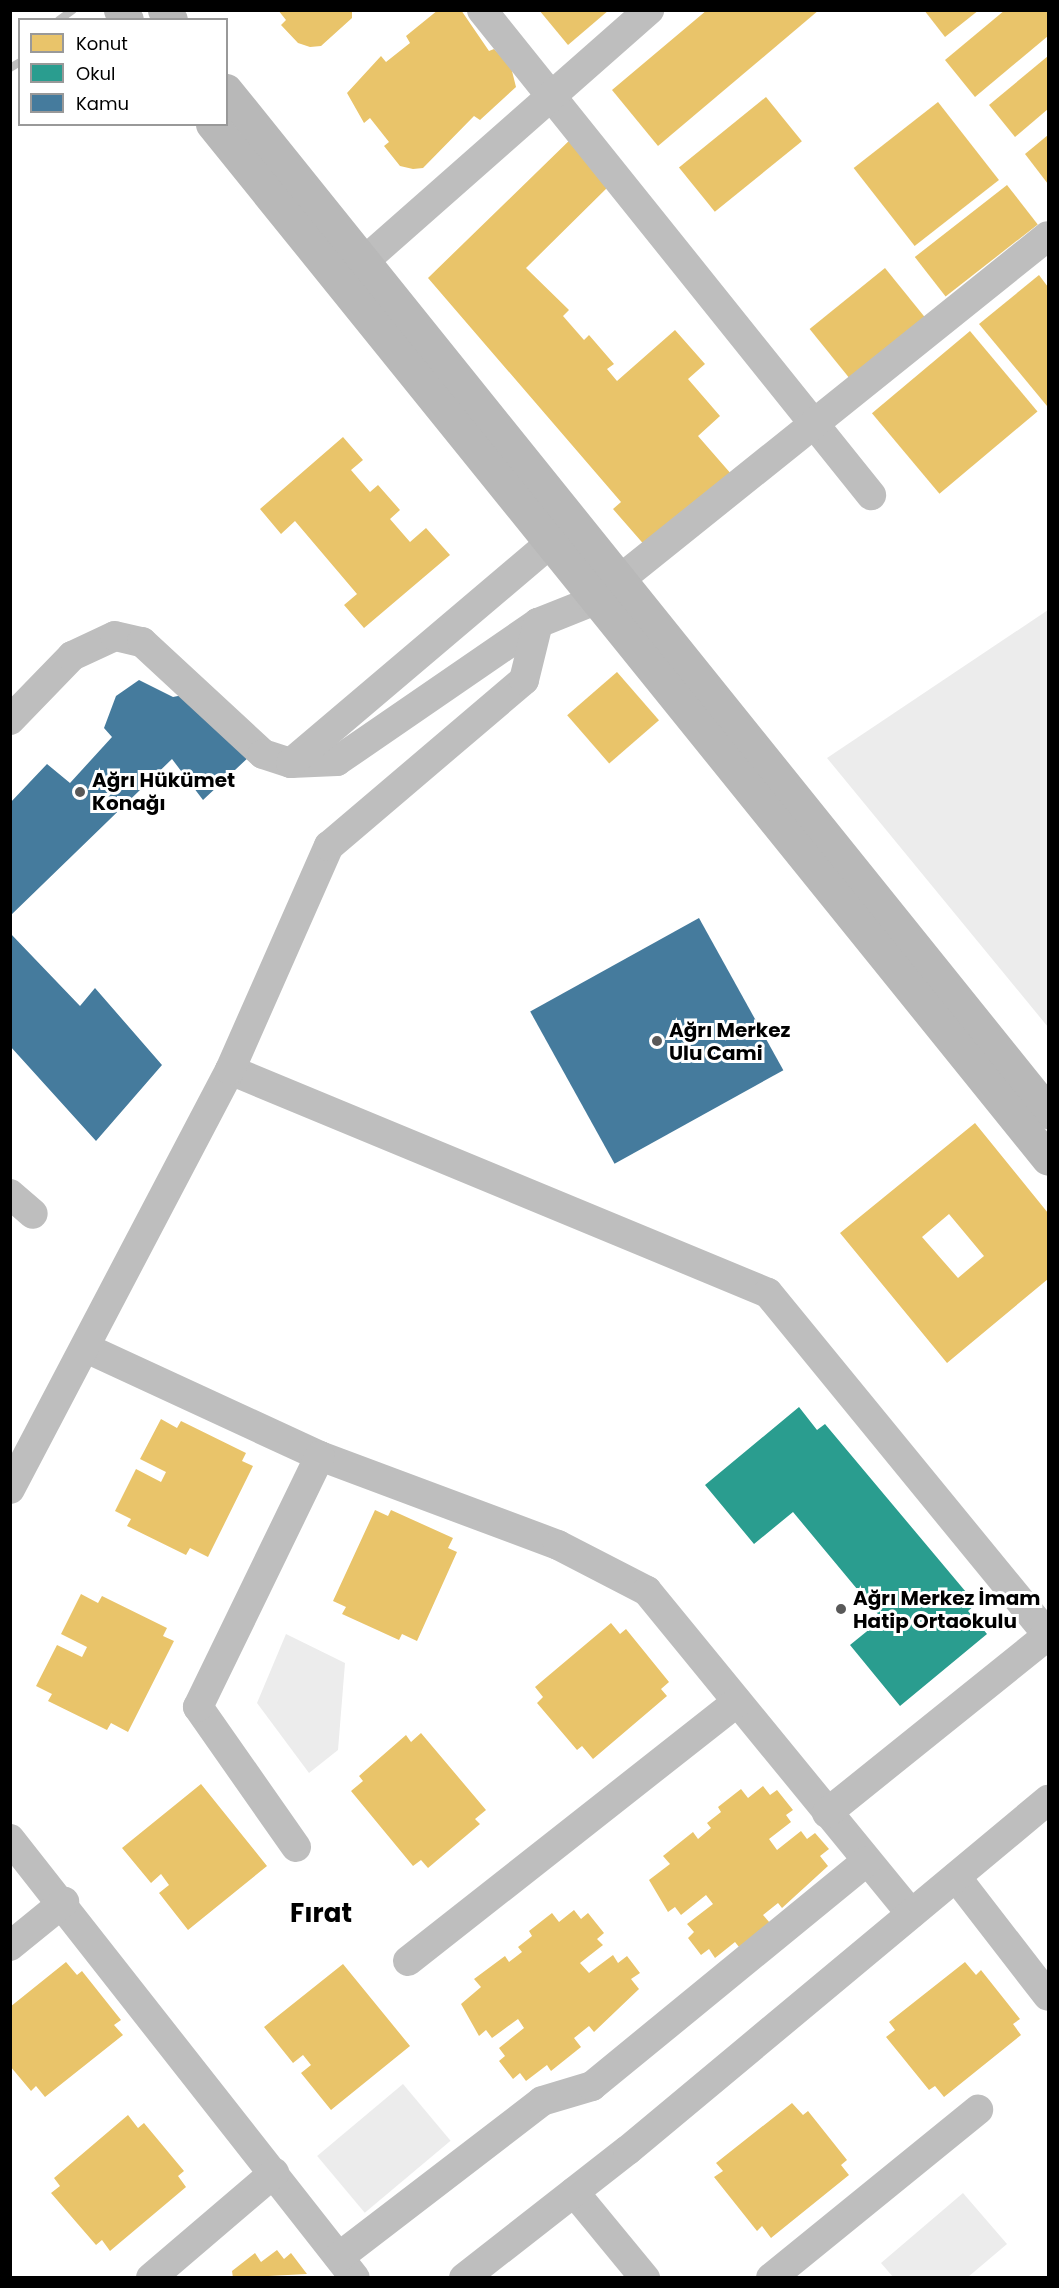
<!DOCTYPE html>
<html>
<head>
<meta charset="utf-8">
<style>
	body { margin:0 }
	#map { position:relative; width:1059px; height:2288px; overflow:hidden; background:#fff; font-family:Poppins,sans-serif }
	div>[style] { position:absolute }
	.green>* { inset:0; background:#ececec; transform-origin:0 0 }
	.homes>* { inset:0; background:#e9c46a; transform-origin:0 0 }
	.schools>* { inset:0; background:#2a9d8f }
	.public>* { inset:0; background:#457b9d; transform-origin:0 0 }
	.stream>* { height:8px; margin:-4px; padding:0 4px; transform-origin:4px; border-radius:4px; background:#bfbfbf }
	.street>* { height:30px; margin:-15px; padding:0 15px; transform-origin:15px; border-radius:15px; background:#bebebe }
	.secondary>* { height:33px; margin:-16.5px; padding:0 16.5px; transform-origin:16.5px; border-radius:16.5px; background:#b8b8b8 }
	.dots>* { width:16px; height:16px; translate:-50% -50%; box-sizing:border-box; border:3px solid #fff; border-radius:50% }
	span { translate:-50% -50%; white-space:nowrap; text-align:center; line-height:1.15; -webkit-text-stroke:6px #fff; paint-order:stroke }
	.poi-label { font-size:20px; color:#000; font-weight:700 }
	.left { translate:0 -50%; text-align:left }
	.district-label { font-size:26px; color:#000; font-weight:700 }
	.frame { position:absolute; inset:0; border:12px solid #000; pointer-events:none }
	.legend { position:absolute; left:18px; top:18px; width:210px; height:108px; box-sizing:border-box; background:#fff; border:2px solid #999; margin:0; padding:8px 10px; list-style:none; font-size:18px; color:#000 }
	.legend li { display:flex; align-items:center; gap:12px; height:30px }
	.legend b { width:30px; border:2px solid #999 }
</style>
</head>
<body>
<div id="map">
	<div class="green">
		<div style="clip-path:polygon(1048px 610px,1048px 1027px,827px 758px)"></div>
		<div style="clip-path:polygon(286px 1634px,345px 1663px,338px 1750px,309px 1773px,257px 1703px)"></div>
		<div style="left:403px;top:2084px;width:74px;height:112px;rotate:50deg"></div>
		<div style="clip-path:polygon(963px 2193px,1007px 2244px,968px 2277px,893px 2277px,881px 2263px)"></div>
	</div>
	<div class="homes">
		<div style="clip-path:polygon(278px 10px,352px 10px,352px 18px,321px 46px,310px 47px,298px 43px,281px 25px,286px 20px)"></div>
		<div style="clip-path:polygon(438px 10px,461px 10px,489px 51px,494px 49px,511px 67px,516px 87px,480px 120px,474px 116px,423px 168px,413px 169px,400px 166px,384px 146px,389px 142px,370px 118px,364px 123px,347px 93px,381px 56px,386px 62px,410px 43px,406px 36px)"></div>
		<div style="clip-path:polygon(539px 10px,609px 10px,568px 45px)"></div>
		<div style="clip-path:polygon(707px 10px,819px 10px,658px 146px,612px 90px)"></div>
		<div style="clip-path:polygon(924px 10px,979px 10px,945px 37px)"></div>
		<div style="clip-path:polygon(1005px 10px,1048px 10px,1048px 36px,975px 97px,945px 60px)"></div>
		<div style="clip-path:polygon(1048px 56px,1048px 109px,1015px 137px,989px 105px)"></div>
		<div style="left:766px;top:97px;width:57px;height:112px;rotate:51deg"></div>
		<div style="left:938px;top:102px;width:99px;height:107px;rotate:52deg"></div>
		<div style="clip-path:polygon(577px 133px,613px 182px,526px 268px,569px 310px,563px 316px,584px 340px,589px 335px,614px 364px,607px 369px,617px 381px,675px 330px,705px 364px,688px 379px,720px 416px,698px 436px,732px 475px,647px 548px,613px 509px,621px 502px,428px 278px)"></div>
		<div style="clip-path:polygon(1048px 135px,1048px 184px,1025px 154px)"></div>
		<div style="left:1007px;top:185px;width:50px;height:117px;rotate:52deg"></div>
		<div style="left:885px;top:268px;width:64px;height:97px;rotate:51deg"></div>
		<div style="clip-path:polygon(1039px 275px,1048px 287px,1047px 406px,979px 324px)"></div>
		<div style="left:970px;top:331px;width:105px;height:128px;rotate:50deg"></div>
		<div style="clip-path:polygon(343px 437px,363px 460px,351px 470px,370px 492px,378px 485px,400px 510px,390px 519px,410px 542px,426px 528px,450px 555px,364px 628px,344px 605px,357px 594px,295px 521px,281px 534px,260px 509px)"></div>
		<div style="left:617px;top:672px;width:64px;height:66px;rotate:49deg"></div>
		<div style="clip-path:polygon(evenodd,975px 1123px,1048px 1213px,1048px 1279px,947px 1363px,840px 1233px,975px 1123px,949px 1214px,984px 1256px,958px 1278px,922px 1237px,949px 1214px)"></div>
		<div style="clip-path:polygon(161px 1419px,177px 1428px,181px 1421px,246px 1453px,242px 1461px,253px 1466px,208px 1557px,190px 1548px,186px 1555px,127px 1526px,131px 1519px,115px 1511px,136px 1469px,161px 1482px,166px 1472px,140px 1459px)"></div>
		<div style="clip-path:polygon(375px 1510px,388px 1516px,391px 1510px,453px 1538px,448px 1548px,457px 1552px,417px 1641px,402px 1634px,399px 1640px,342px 1614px,346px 1607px,333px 1601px)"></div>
		<div style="clip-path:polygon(81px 1594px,98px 1603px,102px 1596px,167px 1628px,163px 1636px,174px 1641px,128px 1732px,111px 1723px,107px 1730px,48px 1701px,52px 1694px,36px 1686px,57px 1645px,82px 1657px,87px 1647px,61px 1634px)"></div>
		<div style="clip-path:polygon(611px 1623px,620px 1634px,626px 1629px,669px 1682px,661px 1689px,667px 1696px,593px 1759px,582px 1746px,577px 1750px,537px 1703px,543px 1697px,535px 1687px)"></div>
		<div style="clip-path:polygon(421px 1733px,486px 1810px,475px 1819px,480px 1824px,428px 1868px,421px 1860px,413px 1866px,351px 1791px,363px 1781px,359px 1776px,406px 1735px,411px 1742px)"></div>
		<div style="clip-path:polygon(201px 1784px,267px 1866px,188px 1930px,159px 1893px,169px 1885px,161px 1874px,151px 1883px,122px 1848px)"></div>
		<div style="clip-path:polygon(763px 1786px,770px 1795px,777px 1790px,793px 1810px,786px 1815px,791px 1822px,769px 1839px,777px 1850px,801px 1831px,807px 1839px,815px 1833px,829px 1849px,820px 1856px,828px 1866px,782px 1908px,778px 1903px,763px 1915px,770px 1923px,739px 1947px,735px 1942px,715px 1958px,709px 1949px,701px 1955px,688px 1938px,694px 1932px,687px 1924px,713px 1904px,706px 1895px,681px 1915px,675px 1907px,668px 1912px,649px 1880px,670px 1864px,663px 1856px,693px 1832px,698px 1839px,711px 1828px,707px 1823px,721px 1812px,718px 1807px,741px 1789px,748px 1798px)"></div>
		<div style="clip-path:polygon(574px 1910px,581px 1919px,588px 1913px,604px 1933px,597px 1939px,603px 1945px,580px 1963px,589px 1973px,613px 1955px,618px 1963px,627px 1956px,640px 1973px,631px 1979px,639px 1989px,594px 2032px,589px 2026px,574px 2038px,581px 2047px,551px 2071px,547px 2065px,526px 2081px,520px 2073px,513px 2079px,499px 2061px,505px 2056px,499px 2048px,524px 2028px,518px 2019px,492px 2038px,486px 2030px,479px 2036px,461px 2004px,481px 1987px,474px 1979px,505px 1956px,509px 1962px,522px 1952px,518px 1947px,532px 1936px,529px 1931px,552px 1913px,559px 1922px)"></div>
		<div style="clip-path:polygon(66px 1962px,77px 1975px,82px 1971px,121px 2020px,114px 2025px,123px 2035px,45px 2097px,36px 2086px,31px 2091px,10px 2066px,10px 2007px)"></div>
		<div style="clip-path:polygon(965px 1962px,976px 1975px,981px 1970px,1020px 2019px,1013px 2024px,1021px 2035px,944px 2097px,935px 2086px,929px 2090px,886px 2037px,895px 2030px,889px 2022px)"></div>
		<div style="clip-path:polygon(343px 1964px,410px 2046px,331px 2110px,301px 2073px,311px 2065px,303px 2055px,293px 2063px,264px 2027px)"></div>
		<div style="clip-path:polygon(792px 2103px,803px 2115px,808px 2111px,847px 2160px,841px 2165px,849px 2175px,771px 2238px,762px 2226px,757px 2231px,714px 2177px,723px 2171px,716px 2163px)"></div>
		<div style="clip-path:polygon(128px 2115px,138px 2128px,144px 2123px,184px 2171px,178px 2176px,186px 2187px,110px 2251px,102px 2240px,96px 2245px,51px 2193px,60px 2186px,54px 2178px)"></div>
		<div style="clip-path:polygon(277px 2250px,284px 2259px,291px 2253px,307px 2274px,233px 2278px,232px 2271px,255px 2253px,261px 2262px)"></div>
	</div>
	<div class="schools">
		<div style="clip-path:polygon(799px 1407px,817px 1430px,825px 1424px,976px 1604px,968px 1611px,987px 1634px,900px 1706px,850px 1645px,882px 1619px,793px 1512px,754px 1544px,705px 1485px)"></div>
	</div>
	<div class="public">
		<div style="clip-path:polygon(139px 680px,173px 697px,193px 693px,251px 755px,203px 800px,172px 759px,10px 916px,10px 803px,47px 764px,70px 783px,112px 737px,104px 728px,116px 696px)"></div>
		<div style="left:699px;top:918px;width:174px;height:193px;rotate:61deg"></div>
		<div style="clip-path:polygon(10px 933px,80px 1006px,95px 988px,162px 1065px,96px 1141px,10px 1046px)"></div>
	</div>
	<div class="stream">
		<div style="left:59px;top:20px;width:17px;rotate:-36deg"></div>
		<div style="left:10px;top:68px;width:12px;rotate:-31deg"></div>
	</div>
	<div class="street">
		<div style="left:482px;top:10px;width:622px;rotate:51.27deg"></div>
		<div style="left:362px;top:263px;width:383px;rotate:-41.4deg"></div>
		<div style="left:10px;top:720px;width:89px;rotate:-45.9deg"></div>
		<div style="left:72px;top:656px;width:47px;rotate:-24.9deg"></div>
		<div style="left:115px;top:636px;width:28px;rotate:13deg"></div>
		<div style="left:142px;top:642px;width:165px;rotate:42.8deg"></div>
		<div style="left:263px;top:754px;width:29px;rotate:18deg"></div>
		<div style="left:291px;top:763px;width:46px;rotate:-2.5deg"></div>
		<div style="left:337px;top:761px;width:244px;rotate:-34.5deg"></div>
		<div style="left:538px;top:623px;width:59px;rotate:-21.8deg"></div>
		<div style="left:593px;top:601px;width:583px;rotate:-38.74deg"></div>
		<div style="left:291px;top:763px;width:337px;rotate:-40.3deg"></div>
		<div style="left:230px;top:1070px;width:582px;rotate:22.51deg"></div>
		<div style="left:768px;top:1293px;width:442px;rotate:50.7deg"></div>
		<div style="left:10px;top:1194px;width:30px;rotate:41deg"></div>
		<div style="left:86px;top:1348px;width:258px;rotate:24.8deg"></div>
		<div style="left:320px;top:1456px;width:254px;rotate:20.5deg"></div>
		<div style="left:558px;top:1545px;width:100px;rotate:27.3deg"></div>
		<div style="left:647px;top:1591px;width:417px;rotate:50.7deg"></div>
		<div style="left:10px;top:1489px;width:473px;rotate:-62.3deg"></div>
		<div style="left:230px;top:1070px;width:245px;rotate:-66.2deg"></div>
		<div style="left:329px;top:846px;width:256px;rotate:-40.4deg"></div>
		<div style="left:524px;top:680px;width:59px;rotate:-76.2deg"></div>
		<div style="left:827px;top:1813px;width:284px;rotate:-38.8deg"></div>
		<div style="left:10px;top:1839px;width:558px;rotate:51.84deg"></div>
		<div style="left:296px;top:1847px;width:171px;rotate:-125deg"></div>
		<div style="left:198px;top:1707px;width:279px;rotate:-64.1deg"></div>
		<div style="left:956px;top:1877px;width:150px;rotate:52.3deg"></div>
		<div style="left:10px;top:1946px;width:70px;rotate:-39.2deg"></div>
		<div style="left:408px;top:1961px;width:419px;rotate:-38.2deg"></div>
		<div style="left:574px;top:2192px;width:112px;rotate:50.5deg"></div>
		<div style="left:339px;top:2257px;width:256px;rotate:-37.5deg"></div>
		<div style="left:542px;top:2101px;width:52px;rotate:-16.7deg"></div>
		<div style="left:592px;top:2086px;width:355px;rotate:-39.3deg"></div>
		<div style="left:151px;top:2278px;width:162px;rotate:-40.5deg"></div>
		<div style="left:464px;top:2278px;width:208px;rotate:-38deg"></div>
		<div style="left:628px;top:2150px;width:547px;rotate:-39.81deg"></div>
		<div style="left:771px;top:2278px;width:267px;rotate:-39.1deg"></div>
	</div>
	<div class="secondary">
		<div style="left:120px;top:10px;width:12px;rotate:55deg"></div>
		<div style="left:164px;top:10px;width:12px;rotate:55deg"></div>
		<div style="left:226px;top:90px;width:1312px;rotate:51.19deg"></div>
		<div style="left:212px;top:124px;width:1330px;rotate:51.07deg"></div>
	</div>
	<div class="dots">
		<div style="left:80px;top:792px;background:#595959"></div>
		<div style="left:657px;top:1041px;background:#595959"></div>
		<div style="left:841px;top:1609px;background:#595959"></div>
	</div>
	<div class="poi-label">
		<span class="left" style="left:92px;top:792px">Ağrı Hükümet<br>Konağı</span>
		<span class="left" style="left:669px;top:1042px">Ağrı Merkez<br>Ulu Cami</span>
		<span class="left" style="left:853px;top:1610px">Ağrı Merkez İmam<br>Hatip Ortaokulu</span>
	</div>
	<div class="district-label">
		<span style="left:321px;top:1914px">Fırat</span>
	</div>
	<div class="frame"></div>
	<ul class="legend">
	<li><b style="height:16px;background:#e9c46a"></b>Konut</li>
	<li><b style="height:16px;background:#2a9d8f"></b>Okul</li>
	<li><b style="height:16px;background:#457b9d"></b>Kamu</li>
	</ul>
</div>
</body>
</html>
